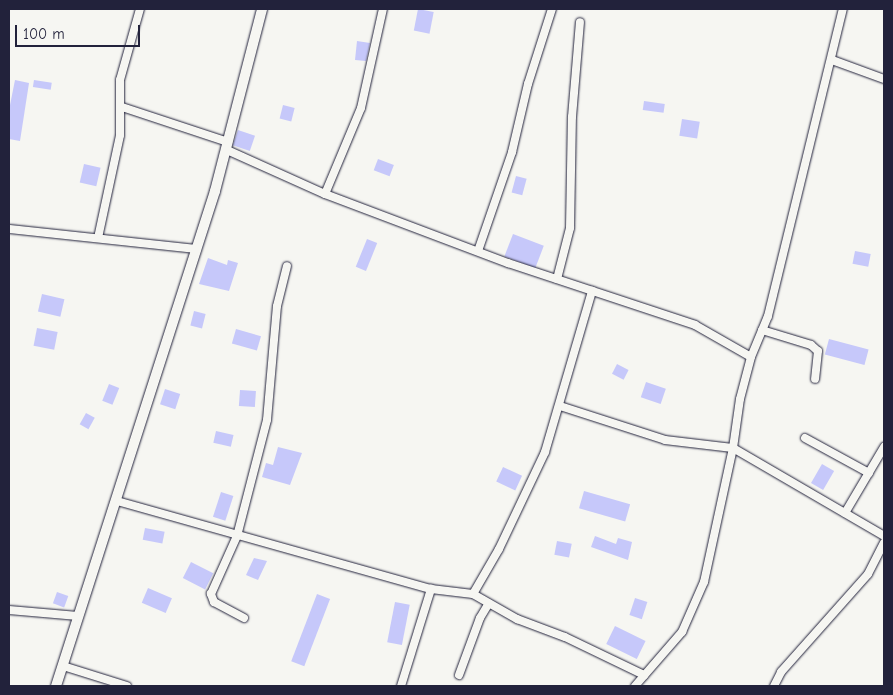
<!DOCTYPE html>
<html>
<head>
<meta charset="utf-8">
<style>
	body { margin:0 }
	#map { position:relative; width:893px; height:695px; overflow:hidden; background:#f6f6f2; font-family:"Comic Neue",sans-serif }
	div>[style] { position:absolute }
	.building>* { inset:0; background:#c6c8fa; transform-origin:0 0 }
	.roads { filter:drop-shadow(0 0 1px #22223b) drop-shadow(0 0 1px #22223b) }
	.minor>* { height:8px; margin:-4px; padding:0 4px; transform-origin:4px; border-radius:4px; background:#f6f6f2 }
	.tertiary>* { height:10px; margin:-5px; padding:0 5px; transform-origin:5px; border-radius:5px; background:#f6f6f2 }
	span { translate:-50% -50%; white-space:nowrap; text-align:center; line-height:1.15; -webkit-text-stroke:4px #f6f6f2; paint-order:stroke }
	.frame { position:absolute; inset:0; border:10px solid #22223b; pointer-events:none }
	.scale { position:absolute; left:15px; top:25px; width:125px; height:22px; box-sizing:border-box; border:2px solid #22223b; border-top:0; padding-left:6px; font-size:15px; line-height:18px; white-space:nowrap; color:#22223b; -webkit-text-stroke:4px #f6f6f2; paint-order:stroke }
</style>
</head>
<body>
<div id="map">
	<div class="building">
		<div style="left:418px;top:9px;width:16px;height:22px;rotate:11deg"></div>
		<div style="clip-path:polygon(357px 41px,370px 43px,366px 61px,355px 60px)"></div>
		<div style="clip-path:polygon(15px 80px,29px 83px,20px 141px,9px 139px,9px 110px)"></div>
		<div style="left:34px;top:80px;width:18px;height:7px;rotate:9deg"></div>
		<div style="left:644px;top:101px;width:21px;height:9px;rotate:8deg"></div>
		<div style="left:283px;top:105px;width:12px;height:14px;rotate:14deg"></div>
		<div style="left:682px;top:119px;width:18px;height:17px;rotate:9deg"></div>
		<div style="left:238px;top:130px;width:18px;height:16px;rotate:19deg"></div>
		<div style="left:378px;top:159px;width:17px;height:12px;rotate:21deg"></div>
		<div style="left:84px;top:164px;width:17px;height:19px;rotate:13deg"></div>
		<div style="left:516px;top:176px;width:11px;height:17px;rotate:15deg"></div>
		<div style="left:513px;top:234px;width:33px;height:24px;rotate:21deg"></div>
		<div style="left:367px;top:239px;width:11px;height:30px;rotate:22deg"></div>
		<div style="left:855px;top:251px;width:16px;height:13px;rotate:11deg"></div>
		<div style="clip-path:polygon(208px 258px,227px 265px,228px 260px,238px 263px,229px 291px,199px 284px)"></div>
		<div style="left:42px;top:294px;width:23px;height:18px;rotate:13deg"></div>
		<div style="left:194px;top:311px;width:12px;height:15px;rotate:14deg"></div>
		<div style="left:37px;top:328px;width:21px;height:18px;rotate:11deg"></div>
		<div style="left:236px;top:329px;width:26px;height:15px;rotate:16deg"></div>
		<div style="left:829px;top:339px;width:41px;height:16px;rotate:15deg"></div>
		<div style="left:617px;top:364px;width:13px;height:11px;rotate:27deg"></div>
		<div style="left:646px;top:382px;width:21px;height:16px;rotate:19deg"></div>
		<div style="left:109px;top:384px;width:11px;height:18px;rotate:22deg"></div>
		<div style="left:165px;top:389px;width:16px;height:16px;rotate:18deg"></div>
		<div style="left:240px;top:390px;width:16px;height:16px;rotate:4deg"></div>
		<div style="left:86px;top:413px;width:10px;height:13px;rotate:29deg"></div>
		<div style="left:216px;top:431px;width:18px;height:12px;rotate:13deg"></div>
		<div style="clip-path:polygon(278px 447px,302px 453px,290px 485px,262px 477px,266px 463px,273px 465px)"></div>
		<div style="left:822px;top:464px;width:14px;height:22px;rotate:30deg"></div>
		<div style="left:503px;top:467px;width:21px;height:16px;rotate:25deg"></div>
		<div style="left:584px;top:491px;width:48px;height:18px;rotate:16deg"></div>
		<div style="left:221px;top:492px;width:13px;height:26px;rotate:18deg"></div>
		<div style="left:145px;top:528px;width:20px;height:12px;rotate:11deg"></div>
		<div style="clip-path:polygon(595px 536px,616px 544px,618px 538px,632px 542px,628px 560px,591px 547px)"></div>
		<div style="left:557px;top:541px;width:15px;height:14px;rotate:11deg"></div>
		<div style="clip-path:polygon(254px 558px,267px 561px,258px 580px,246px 575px)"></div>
		<div style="left:191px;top:562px;width:25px;height:18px;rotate:27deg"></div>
		<div style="left:148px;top:588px;width:26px;height:16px;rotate:23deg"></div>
		<div style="left:57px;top:592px;width:12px;height:12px;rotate:20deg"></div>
		<div style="left:317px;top:594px;width:14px;height:72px;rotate:21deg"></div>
		<div style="left:635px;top:598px;width:13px;height:18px;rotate:18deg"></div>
		<div style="left:395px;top:602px;width:15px;height:41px;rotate:11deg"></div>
		<div style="left:615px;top:626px;width:34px;height:20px;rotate:26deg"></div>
	</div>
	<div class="roads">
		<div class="minor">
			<div style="left:832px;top:60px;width:55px;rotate:20.1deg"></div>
			<div style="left:122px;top:107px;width:112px;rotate:18.3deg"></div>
			<div style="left:227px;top:150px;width:107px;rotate:24.2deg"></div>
			<div style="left:325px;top:194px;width:196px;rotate:20.7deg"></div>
			<div style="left:508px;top:263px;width:197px;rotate:18.3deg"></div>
			<div style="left:695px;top:325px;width:64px;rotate:29.7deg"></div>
			<div style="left:325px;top:194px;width:93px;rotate:-67.3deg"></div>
			<div style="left:361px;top:108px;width:101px;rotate:-77.5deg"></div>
			<div style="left:9px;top:229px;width:189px;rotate:6.1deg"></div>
			<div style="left:98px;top:238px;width:105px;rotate:-77.9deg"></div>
			<div style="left:120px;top:135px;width:55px;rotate:-90deg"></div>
			<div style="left:120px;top:80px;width:74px;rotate:-74.3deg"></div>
			<div style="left:478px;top:251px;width:105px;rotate:-71deg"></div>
			<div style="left:512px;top:152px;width:70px;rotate:-76.8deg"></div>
			<div style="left:528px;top:84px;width:79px;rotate:-72.3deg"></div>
			<div style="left:557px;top:279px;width:53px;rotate:-75.7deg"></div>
			<div style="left:570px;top:228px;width:111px;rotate:-89deg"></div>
			<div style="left:572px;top:117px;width:95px;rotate:-85.2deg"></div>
			<div style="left:762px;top:330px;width:51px;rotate:17deg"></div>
			<div style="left:811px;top:345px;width:9px;rotate:41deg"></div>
			<div style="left:818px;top:351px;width:28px;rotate:96deg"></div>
			<div style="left:560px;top:406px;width:110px;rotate:17.9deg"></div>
			<div style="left:665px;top:440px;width:68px;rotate:6.7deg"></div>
			<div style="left:733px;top:448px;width:175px;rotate:30.2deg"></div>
			<div style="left:805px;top:438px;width:73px;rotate:28.7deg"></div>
			<div style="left:117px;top:501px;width:326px;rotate:15.7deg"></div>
			<div style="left:431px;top:589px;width:42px;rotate:6.8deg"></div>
			<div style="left:473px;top:594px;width:51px;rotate:29.6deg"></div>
			<div style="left:517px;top:619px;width:51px;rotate:20.6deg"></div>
			<div style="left:565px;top:637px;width:88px;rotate:25.7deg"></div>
			<div style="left:845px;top:513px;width:77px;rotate:-59.4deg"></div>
			<div style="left:473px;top:594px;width:52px;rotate:-60deg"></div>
			<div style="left:499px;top:549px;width:107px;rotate:-64.6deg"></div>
			<div style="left:545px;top:452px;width:168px;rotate:-73.7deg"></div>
			<div style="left:9px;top:610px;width:69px;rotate:5deg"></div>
			<div style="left:244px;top:618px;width:34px;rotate:-152deg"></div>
			<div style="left:214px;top:602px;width:9px;rotate:-111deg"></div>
			<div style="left:211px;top:594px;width:64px;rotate:-65.9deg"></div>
			<div style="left:237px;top:536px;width:120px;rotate:-75.5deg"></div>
			<div style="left:267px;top:420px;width:114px;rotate:-85deg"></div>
			<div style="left:277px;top:306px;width:41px;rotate:-76deg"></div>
			<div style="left:63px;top:666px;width:67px;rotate:17.4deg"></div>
			<div style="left:459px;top:675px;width:61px;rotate:-69.8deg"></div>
			<div style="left:480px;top:618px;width:17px;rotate:-59deg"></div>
			<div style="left:401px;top:686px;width:102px;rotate:-72.8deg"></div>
			<div style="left:635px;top:686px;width:72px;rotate:-49deg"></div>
			<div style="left:682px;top:632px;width:55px;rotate:-66.3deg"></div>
			<div style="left:704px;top:582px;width:137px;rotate:-77.8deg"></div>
			<div style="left:733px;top:448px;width:49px;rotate:-81.9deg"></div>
			<div style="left:740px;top:399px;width:43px;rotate:-75.3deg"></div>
			<div style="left:751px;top:357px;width:44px;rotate:-67.5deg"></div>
			<div style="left:768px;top:316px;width:316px;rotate:-76.3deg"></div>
			<div style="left:774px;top:686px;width:16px;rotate:-63deg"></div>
			<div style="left:781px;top:672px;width:131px;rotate:-48.4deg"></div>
			<div style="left:868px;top:574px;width:35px;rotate:-63deg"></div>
		</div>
		<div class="tertiary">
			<div style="left:56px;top:686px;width:520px;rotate:-72.19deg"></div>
			<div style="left:215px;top:191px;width:188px;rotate:-75.5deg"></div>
		</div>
	</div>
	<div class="frame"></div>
	<div class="scale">100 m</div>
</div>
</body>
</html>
